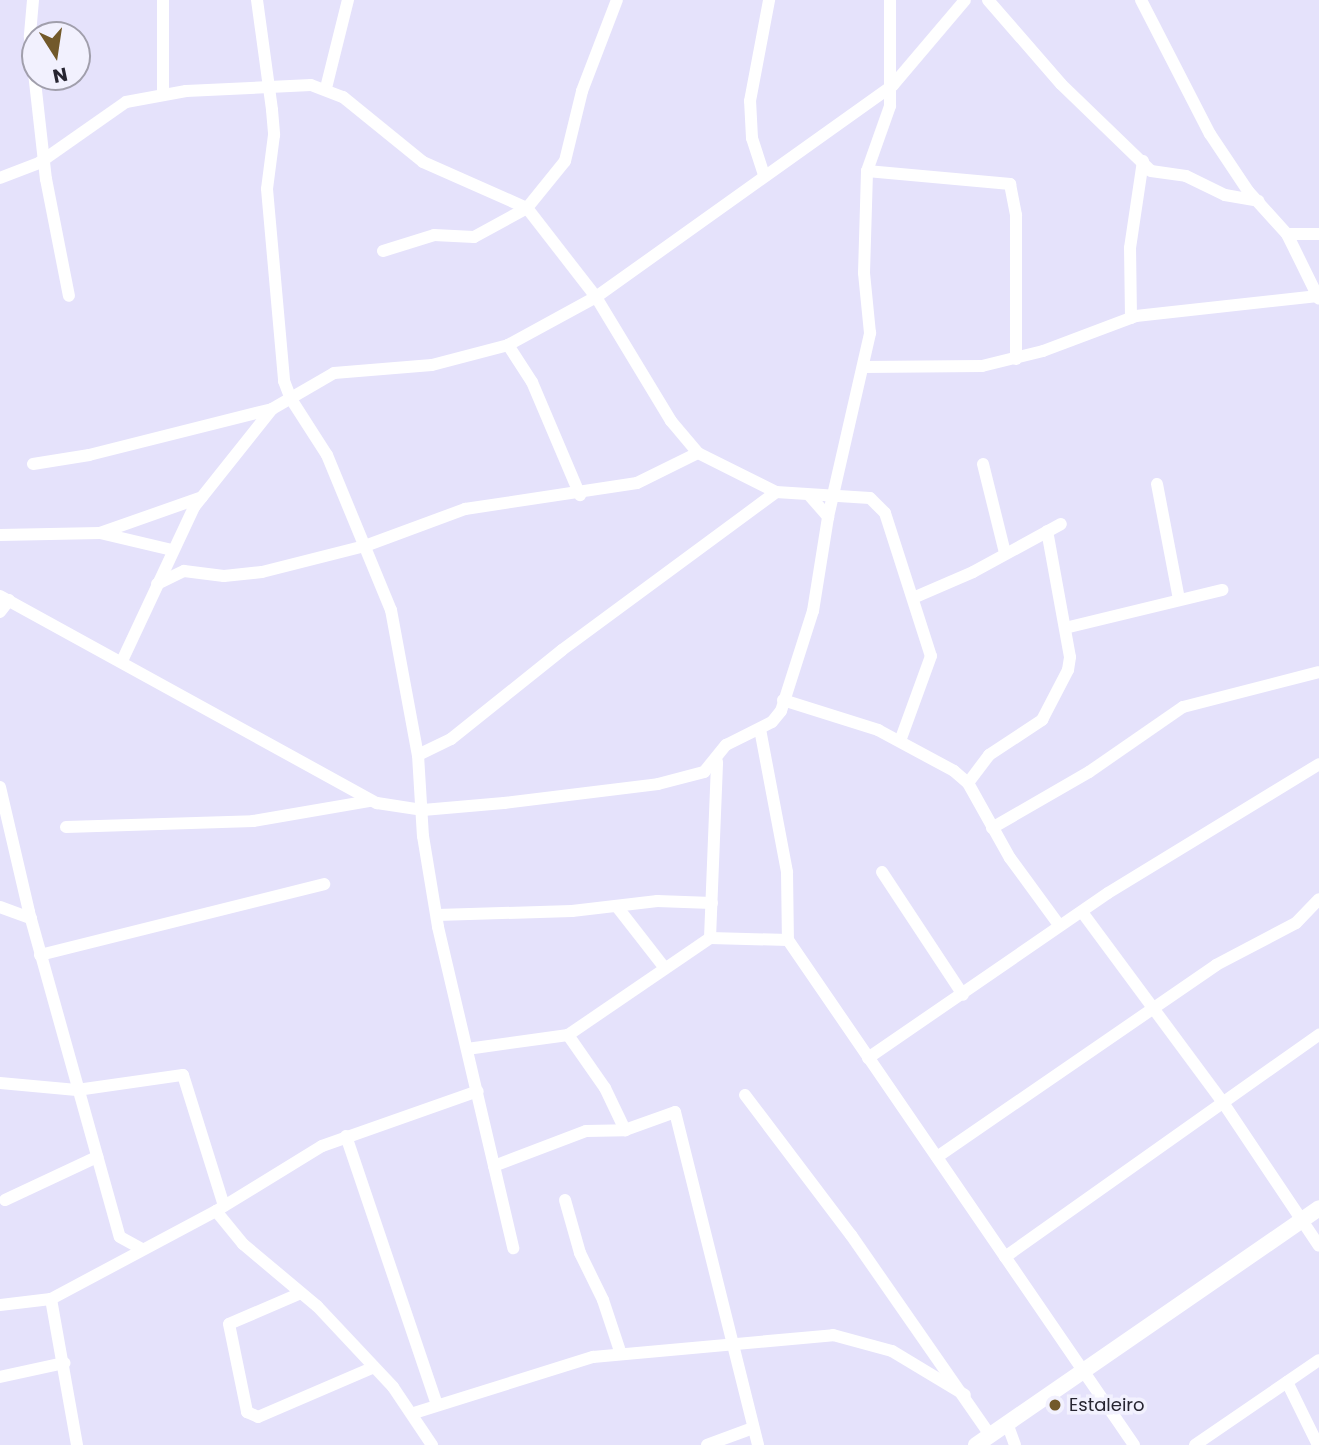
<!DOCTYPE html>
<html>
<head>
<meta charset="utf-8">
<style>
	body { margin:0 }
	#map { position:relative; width:1319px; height:1445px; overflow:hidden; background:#e5e2fb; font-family:Poppins,sans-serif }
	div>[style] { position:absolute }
	.street>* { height:12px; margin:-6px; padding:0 6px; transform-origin:6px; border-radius:6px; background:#fff }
	.secondary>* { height:16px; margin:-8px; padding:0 8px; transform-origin:8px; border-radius:8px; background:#fff }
	.dots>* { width:19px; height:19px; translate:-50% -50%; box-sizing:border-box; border:4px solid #f2f1fe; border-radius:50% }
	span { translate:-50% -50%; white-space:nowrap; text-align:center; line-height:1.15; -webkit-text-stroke:7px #f2f1fe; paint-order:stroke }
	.poi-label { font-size:18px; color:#272531 }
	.left { translate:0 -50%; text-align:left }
	.north { position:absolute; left:21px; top:21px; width:70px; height:70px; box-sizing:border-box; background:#f2f1fe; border:2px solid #a19fac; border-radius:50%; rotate:168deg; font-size:19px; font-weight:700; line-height:28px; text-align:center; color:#272531 }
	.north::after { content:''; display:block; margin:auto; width:24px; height:32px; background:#72592a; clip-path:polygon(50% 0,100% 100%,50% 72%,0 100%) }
</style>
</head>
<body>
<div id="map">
	<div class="street">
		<div style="left:33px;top:0;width:37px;rotate:95deg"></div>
		<div style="left:30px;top:37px;width:143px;rotate:83.6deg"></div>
		<div style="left:46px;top:179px;width:119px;rotate:78.9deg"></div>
		<div style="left:257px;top:0;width:111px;rotate:82.2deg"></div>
		<div style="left:272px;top:110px;width:25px;rotate:85deg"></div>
		<div style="left:274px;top:135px;width:54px;rotate:97.4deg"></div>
		<div style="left:267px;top:189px;width:193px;rotate:84.9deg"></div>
		<div style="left:284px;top:381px;width:19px;rotate:69deg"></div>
		<div style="left:291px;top:399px;width:67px;rotate:57.3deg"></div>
		<div style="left:327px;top:455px;width:168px;rotate:67.6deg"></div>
		<div style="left:391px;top:610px;width:147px;rotate:79.5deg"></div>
		<div style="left:418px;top:755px;width:81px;rotate:86.5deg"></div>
		<div style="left:423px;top:836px;width:92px;rotate:80.6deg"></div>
		<div style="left:438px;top:927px;width:330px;rotate:76.8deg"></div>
		<div style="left:988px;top:0;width:111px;rotate:49deg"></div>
		<div style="left:1061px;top:84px;width:125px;rotate:44deg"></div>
		<div style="left:1151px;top:171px;width:35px;rotate:8deg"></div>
		<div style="left:1186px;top:176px;width:43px;rotate:26deg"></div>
		<div style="left:1225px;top:195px;width:34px;rotate:10deg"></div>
		<div style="left:1141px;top:0;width:151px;rotate:62.8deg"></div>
		<div style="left:1210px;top:134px;width:69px;rotate:56.3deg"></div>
		<div style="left:1248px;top:191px;width:58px;rotate:47.8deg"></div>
		<div style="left:1287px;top:234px;width:72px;rotate:63.8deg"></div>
		<div style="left:326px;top:88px;width:91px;rotate:-76deg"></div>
		<div style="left:163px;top:95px;width:95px;rotate:-90deg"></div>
		<div style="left:867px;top:171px;width:144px;rotate:5.2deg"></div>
		<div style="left:1010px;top:184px;width:32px;rotate:79deg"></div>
		<div style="left:1016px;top:215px;width:144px;rotate:90deg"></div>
		<div style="left:764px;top:175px;width:39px;rotate:-108deg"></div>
		<div style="left:752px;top:138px;width:37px;rotate:-93deg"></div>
		<div style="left:750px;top:101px;width:103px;rotate:-79.3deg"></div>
		<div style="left:0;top:178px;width:42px;rotate:-21deg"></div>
		<div style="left:39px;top:163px;width:106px;rotate:-35deg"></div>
		<div style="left:126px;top:102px;width:61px;rotate:-10.4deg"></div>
		<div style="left:186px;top:91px;width:125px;rotate:-2.7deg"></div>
		<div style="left:311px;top:85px;width:34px;rotate:21deg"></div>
		<div style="left:343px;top:97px;width:103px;rotate:39.1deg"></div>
		<div style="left:423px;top:162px;width:114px;rotate:23.9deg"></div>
		<div style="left:527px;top:208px;width:113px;rotate:52.2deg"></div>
		<div style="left:596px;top:297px;width:145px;rotate:58.8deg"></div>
		<div style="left:671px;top:421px;width:42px;rotate:49.8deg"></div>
		<div style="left:698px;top:453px;width:87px;rotate:26.6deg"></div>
		<div style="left:776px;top:492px;width:94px;rotate:3.7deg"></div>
		<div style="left:870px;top:498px;width:21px;rotate:45deg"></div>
		<div style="left:885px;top:513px;width:150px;rotate:72.2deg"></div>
		<div style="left:931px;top:656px;width:90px;rotate:110deg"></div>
		<div style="left:1287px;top:234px;width:32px"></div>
		<div style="left:383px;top:251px;width:53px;rotate:-17.4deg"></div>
		<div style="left:434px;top:235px;width:40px;rotate:2.9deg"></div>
		<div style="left:474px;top:237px;width:60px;rotate:-28.7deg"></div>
		<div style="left:527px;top:208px;width:60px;rotate:-51deg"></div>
		<div style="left:565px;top:161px;width:72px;rotate:-76.3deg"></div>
		<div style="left:582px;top:91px;width:97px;rotate:-69deg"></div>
		<div style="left:1131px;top:318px;width:70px;rotate:-90.8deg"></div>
		<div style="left:1130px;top:248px;width:88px;rotate:-81.5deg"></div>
		<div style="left:508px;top:345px;width:44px;rotate:57deg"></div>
		<div style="left:532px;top:382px;width:123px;rotate:67deg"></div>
		<div style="left:863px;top:367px;width:119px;rotate:-0.5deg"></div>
		<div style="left:982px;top:366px;width:63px;rotate:-13.8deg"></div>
		<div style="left:1043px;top:351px;width:99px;rotate:-20.6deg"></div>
		<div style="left:1136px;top:316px;width:183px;rotate:-6.3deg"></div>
		<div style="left:33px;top:464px;width:57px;rotate:-9.1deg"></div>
		<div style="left:89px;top:455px;width:189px;rotate:-14.1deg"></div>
		<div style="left:983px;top:464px;width:92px;rotate:76.1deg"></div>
		<div style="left:1157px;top:484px;width:117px;rotate:79.2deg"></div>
		<div style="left:810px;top:496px;width:28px;rotate:49deg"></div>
		<div style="left:100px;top:533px;width:74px;rotate:13.3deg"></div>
		<div style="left:0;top:535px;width:100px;rotate:-1.1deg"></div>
		<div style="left:100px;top:533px;width:108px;rotate:-19.4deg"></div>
		<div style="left:157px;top:584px;width:30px;rotate:-26deg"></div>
		<div style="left:184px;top:571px;width:40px;rotate:7.1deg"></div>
		<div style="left:224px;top:576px;width:38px;rotate:-6deg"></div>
		<div style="left:262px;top:572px;width:106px;rotate:-14.2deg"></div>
		<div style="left:365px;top:546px;width:107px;rotate:-20.3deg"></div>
		<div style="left:465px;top:509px;width:174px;rotate:-8.6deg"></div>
		<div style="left:637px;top:483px;width:68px;rotate:-26.2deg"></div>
		<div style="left:0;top:596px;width:430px;rotate:28.8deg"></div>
		<div style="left:377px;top:803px;width:47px;rotate:8.7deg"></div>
		<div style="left:423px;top:810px;width:81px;rotate:-4.9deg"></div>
		<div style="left:504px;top:803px;width:155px;rotate:-7deg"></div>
		<div style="left:658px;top:784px;width:48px;rotate:-14.6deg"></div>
		<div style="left:704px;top:772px;width:35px;rotate:-51deg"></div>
		<div style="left:726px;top:745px;width:51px;rotate:-26.6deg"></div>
		<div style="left:772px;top:722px;width:14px;rotate:-51deg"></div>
		<div style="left:781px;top:711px;width:105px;rotate:-72.3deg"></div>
		<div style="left:813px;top:611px;width:95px;rotate:-80.9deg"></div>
		<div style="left:828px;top:517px;width:189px;rotate:-77.1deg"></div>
		<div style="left:870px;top:333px;width:60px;rotate:-95.7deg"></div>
		<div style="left:864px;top:273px;width:102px;rotate:-88.3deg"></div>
		<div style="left:867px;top:171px;width:69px;rotate:-70.5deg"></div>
		<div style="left:890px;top:106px;width:106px;rotate:-90deg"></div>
		<div style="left:913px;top:598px;width:65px;rotate:-23.4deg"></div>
		<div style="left:973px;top:572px;width:100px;rotate:-28.6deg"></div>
		<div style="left:0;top:612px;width:15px;rotate:-53deg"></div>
		<div style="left:1065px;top:628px;width:162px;rotate:-13.6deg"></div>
		<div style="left:122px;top:661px;width:170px;rotate:-64.9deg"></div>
		<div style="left:194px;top:507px;width:125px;rotate:-51.5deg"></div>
		<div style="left:272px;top:409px;width:72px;rotate:-30.1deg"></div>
		<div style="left:334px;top:373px;width:98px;rotate:-4.7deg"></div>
		<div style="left:432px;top:365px;width:79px;rotate:-14.7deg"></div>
		<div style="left:508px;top:345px;width:100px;rotate:-28.6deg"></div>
		<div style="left:596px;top:297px;width:365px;rotate:-35.5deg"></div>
		<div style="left:893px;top:85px;width:111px;rotate:-49.7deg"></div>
		<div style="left:783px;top:700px;width:100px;rotate:17.5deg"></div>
		<div style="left:878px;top:730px;width:86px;rotate:28.3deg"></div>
		<div style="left:954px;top:771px;width:18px;rotate:41deg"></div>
		<div style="left:968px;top:783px;width:86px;rotate:60.8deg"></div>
		<div style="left:1010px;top:858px;width:83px;rotate:53.8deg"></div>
		<div style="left:760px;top:729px;width:146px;rotate:79.3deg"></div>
		<div style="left:787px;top:872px;width:68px;rotate:89.2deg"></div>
		<div style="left:788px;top:940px;width:612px;rotate:55.58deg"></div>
		<div style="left:418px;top:755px;width:37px;rotate:-26deg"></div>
		<div style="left:451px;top:739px;width:142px;rotate:-38.7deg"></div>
		<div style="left:562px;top:650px;width:266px;rotate:-36.4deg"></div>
		<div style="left:968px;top:783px;width:35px;rotate:-53deg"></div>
		<div style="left:989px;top:755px;width:64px;rotate:-33.4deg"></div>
		<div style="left:1042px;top:720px;width:56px;rotate:-62.5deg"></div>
		<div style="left:1068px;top:670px;width:13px;rotate:-81deg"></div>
		<div style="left:1070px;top:657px;width:128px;rotate:-100.3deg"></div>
		<div style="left:0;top:787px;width:128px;rotate:76.9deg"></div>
		<div style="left:29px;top:912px;width:337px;rotate:74.4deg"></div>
		<div style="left:120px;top:1237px;width:25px;rotate:29deg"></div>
		<div style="left:66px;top:827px;width:187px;rotate:-1.8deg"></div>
		<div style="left:253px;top:821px;width:119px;rotate:-9.7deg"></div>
		<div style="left:992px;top:828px;width:112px;rotate:-30deg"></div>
		<div style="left:1089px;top:772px;width:114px;rotate:-34.7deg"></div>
		<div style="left:1183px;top:707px;width:140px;rotate:-14.4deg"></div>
		<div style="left:882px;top:872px;width:147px;rotate:56.6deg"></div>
		<div style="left:0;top:907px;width:33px;rotate:20deg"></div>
		<div style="left:618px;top:908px;width:75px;rotate:52.1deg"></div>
		<div style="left:1082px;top:912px;width:235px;rotate:53.5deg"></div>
		<div style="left:1222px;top:1101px;width:174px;rotate:56.2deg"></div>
		<div style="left:437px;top:915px;width:135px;rotate:-1.7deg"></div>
		<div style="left:572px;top:911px;width:86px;rotate:-6.7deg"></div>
		<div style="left:657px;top:901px;width:55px;rotate:2.1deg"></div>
		<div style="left:710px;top:938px;width:176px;rotate:-87.7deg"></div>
		<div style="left:40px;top:955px;width:293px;rotate:-14deg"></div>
		<div style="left:568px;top:1035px;width:65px;rotate:55.1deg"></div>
		<div style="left:605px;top:1088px;width:47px;rotate:64.5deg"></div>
		<div style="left:467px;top:1049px;width:102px;rotate:-7.9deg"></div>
		<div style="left:568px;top:1035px;width:172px;rotate:-34.3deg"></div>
		<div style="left:710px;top:938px;width:78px;rotate:1.5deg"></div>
		<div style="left:868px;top:1058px;width:291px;rotate:-34.5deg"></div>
		<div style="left:1108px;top:893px;width:247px;rotate:-31.4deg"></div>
		<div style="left:0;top:1083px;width:77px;rotate:5.2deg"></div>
		<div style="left:77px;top:1090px;width:107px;rotate:-8.1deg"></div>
		<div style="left:183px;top:1075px;width:137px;rotate:72.6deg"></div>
		<div style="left:745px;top:1095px;width:176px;rotate:52.9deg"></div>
		<div style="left:851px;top:1235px;width:244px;rotate:55.2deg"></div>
		<div style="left:346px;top:1136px;width:284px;rotate:71.3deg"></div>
		<div style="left:937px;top:1157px;width:339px;rotate:-34.5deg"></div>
		<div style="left:1216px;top:965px;width:90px;rotate:-27.7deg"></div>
		<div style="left:1296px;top:923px;width:33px;rotate:-46deg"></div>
		<div style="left:494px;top:1166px;width:98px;rotate:-20.8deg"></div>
		<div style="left:586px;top:1131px;width:39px;rotate:-1deg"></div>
		<div style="left:625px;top:1130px;width:53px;rotate:-19.8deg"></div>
		<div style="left:675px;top:1112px;width:343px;rotate:76deg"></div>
		<div style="left:5px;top:1200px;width:102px;rotate:-25.1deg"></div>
		<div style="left:565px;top:1200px;width:55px;rotate:74.2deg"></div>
		<div style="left:580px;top:1253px;width:52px;rotate:63.9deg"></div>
		<div style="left:603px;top:1300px;width:57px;rotate:71.6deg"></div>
		<div style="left:216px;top:1211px;width:43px;rotate:50.7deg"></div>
		<div style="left:243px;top:1244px;width:97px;rotate:40deg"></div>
		<div style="left:317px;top:1306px;width:111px;rotate:46.8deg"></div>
		<div style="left:393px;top:1387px;width:70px;rotate:56.1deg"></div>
		<div style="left:1005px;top:1257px;width:385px;rotate:-35.3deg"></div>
		<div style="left:301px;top:1293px;width:78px;rotate:156.7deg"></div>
		<div style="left:229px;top:1324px;width:90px;rotate:78.4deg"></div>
		<div style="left:247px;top:1412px;width:12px;rotate:24deg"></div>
		<div style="left:258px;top:1417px;width:126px;rotate:-23.3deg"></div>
		<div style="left:51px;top:1299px;width:148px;rotate:79.9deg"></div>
		<div style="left:0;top:1305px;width:51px;rotate:-6.7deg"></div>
		<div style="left:51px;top:1299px;width:187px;rotate:-28.1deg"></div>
		<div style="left:216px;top:1211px;width:124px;rotate:-31.5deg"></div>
		<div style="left:322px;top:1146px;width:165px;rotate:-19.4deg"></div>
		<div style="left:0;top:1377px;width:66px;rotate:-12.3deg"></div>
		<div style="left:1287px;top:1382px;width:70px;rotate:63.8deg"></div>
		<div style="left:414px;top:1413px;width:188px;rotate:-17.4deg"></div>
		<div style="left:593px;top:1357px;width:241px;rotate:-5.2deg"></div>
		<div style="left:833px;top:1335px;width:61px;rotate:15.2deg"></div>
		<div style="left:892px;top:1351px;width:85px;rotate:31.1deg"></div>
		<div style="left:1007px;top:1423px;width:23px;rotate:70deg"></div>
		<div style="left:707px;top:1445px;width:49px;rotate:-20.3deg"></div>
		<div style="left:1195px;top:1445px;width:150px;rotate:-34.4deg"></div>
	</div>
	<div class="secondary">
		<div style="left:976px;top:1445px;width:417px;rotate:-34.6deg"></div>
	</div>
	<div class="dots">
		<div style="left:1055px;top:1405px;background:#72592a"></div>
	</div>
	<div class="poi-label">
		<span class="left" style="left:1069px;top:1405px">Estaleiro</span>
	</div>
	<div class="north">N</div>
</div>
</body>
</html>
